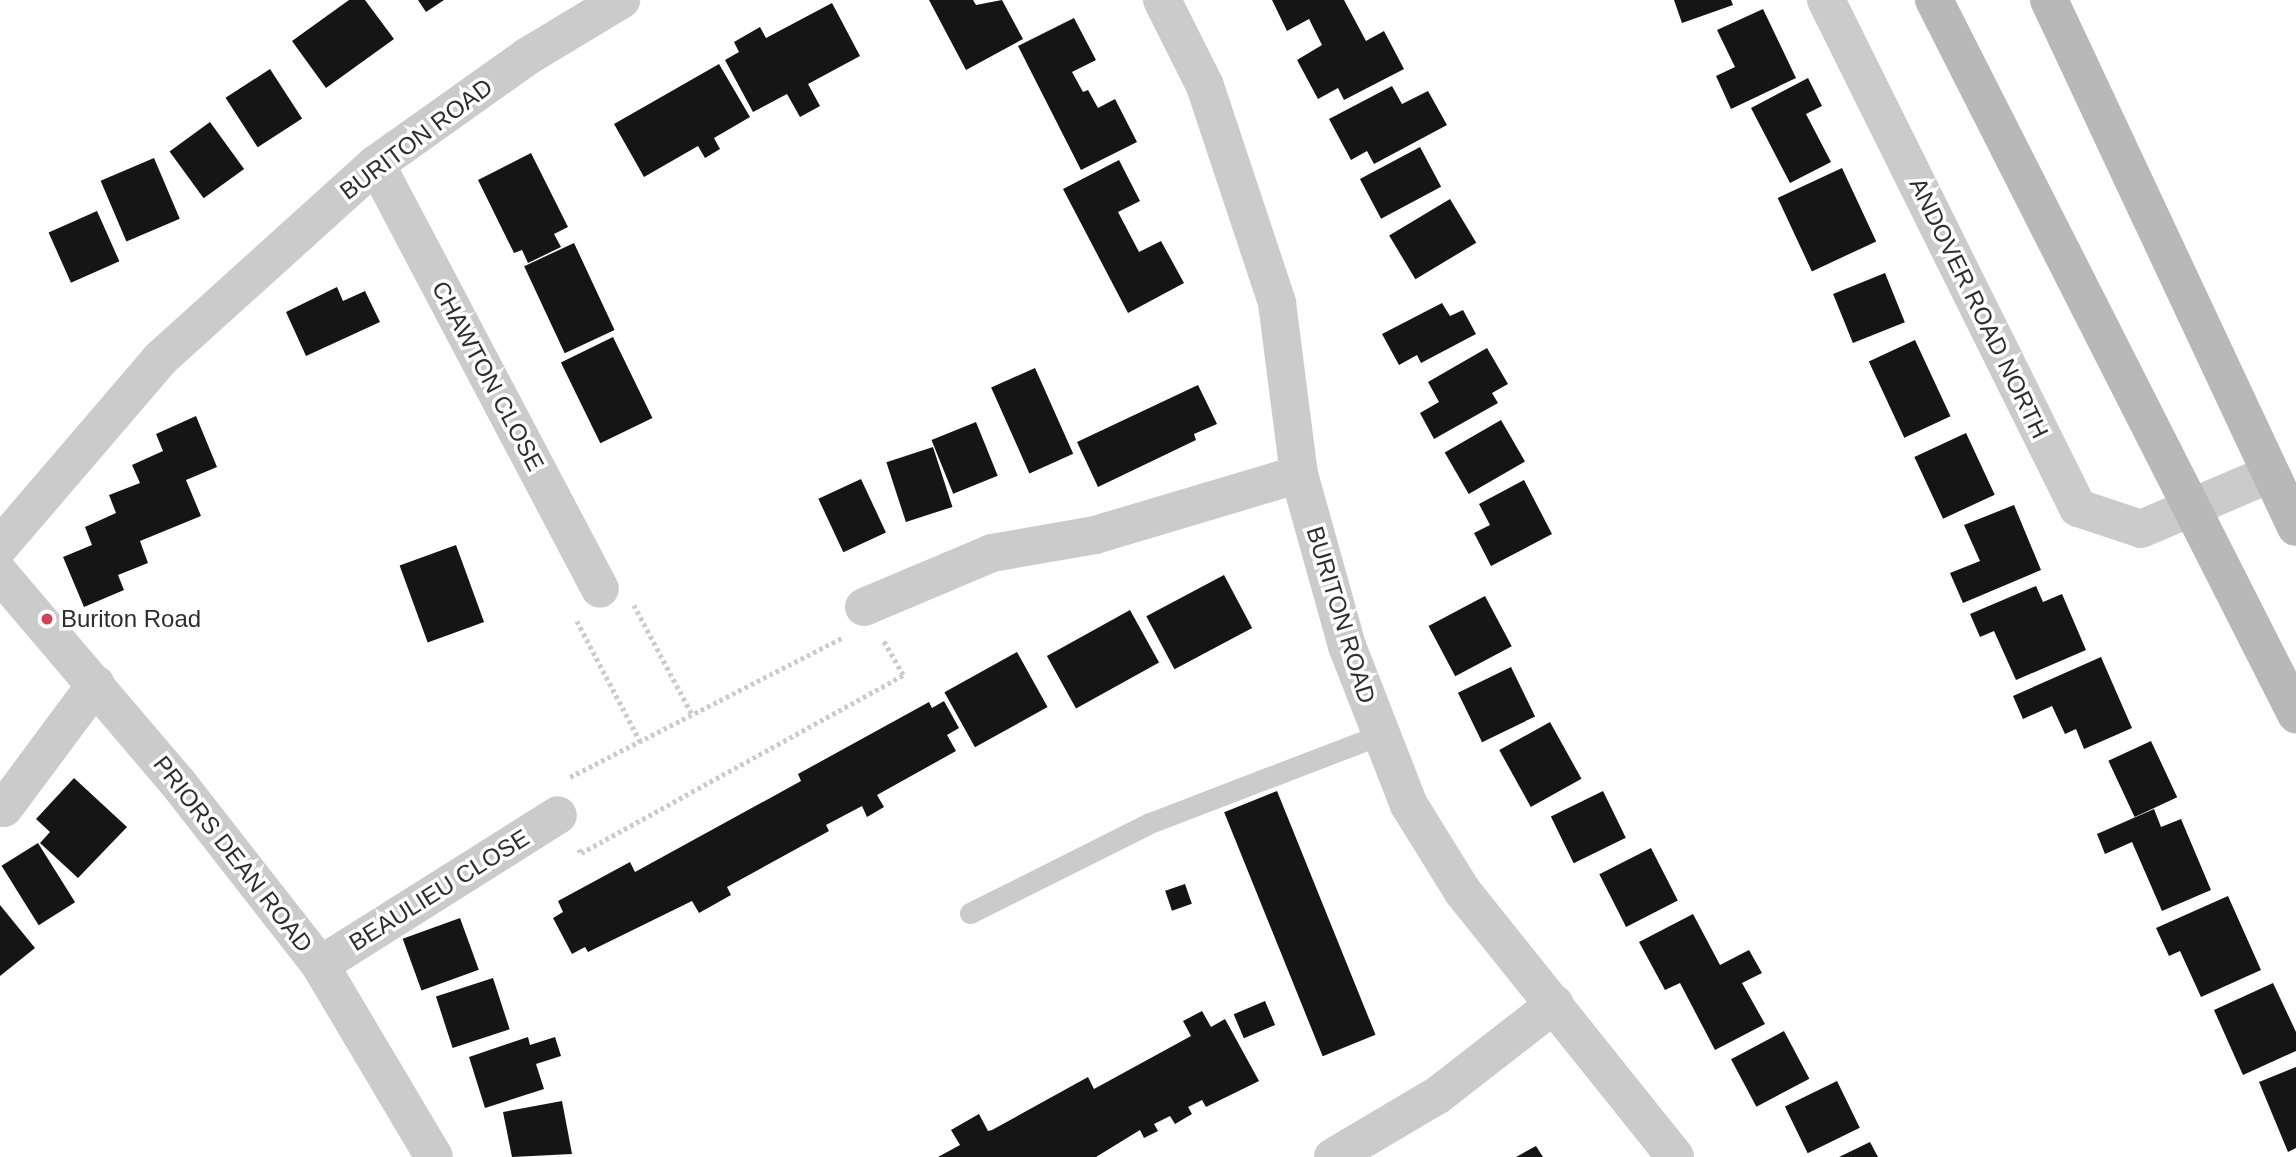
<!DOCTYPE html>
<html>
<head>
<meta charset="utf-8">
<style>
	body { margin:0 }
	#map { position:relative; width:2296px; height:1157px; overflow:hidden; background:#fff; font-family:Helvetica,sans-serif }
	div>[style] { position:absolute }
	.building>* { inset:0; background:#151515; transform-origin:0 0 }
	.path>* { height:4.5px; margin-top:-2.25px; transform-origin:0; background:repeating-linear-gradient(90deg,#cbcbcb 0 3.5px,transparent 0 7px) }
	.service>* { height:21px; margin:-10.5px; padding:0 10.5px; transform-origin:10.5px; border-radius:10.5px; background:#cbcbcb }
	.minor>* { height:38px; margin:-19px; padding:0 19px; transform-origin:19px; border-radius:19px; background:#cbcbcb }
	.tertiary>* { height:38px; margin:-19px; padding:0 19px; transform-origin:19px; border-radius:19px; background:#cbcbcb }
	.secondary>* { height:38px; margin:-19px; padding:0 19px; transform-origin:19px; border-radius:19px; background:#b8b8b8 }
	.dots>* { width:19px; height:19px; translate:-50% -50%; box-sizing:border-box; border:4px solid #fff; border-radius:50% }
	span { translate:-50% -50%; white-space:nowrap; text-align:center; line-height:1.15; -webkit-text-stroke:7px #fff; paint-order:stroke }
	.street-label { font-size:24px; color:#2e2e2e }
	.poi-label { font-size:24px; color:#2e2e2e }
	.left { translate:0 -50%; text-align:left }
</style>
</head>
<body>
<div id="map">
	<div class="building">
		<div style="clip-path:polygon(349px 0,365px 0,394px 39px,326px 88px,292px 41px)"></div>
		<div style="clip-path:polygon(418px 0,444px 0,426px 12px)"></div>
		<div style="clip-path:polygon(929px 0,973px 0,976px 5px,1002px 0,1023px 39px,966px 70px)"></div>
		<div style="clip-path:polygon(1272px 0,1344px 0,1366px 41px,1384px 31px,1404px 69px,1344px 100px,1338px 88px,1318px 99px,1297px 60px,1322px 45px,1309px 19px,1287px 31px)"></div>
		<div style="clip-path:polygon(1674px 0,1731px 0,1733px 5px,1682px 23px)"></div>
		<div style="clip-path:polygon(832px 3px,860px 56px,808px 84px,820px 106px,800px 117px,787px 94px,753px 112px,725px 60px,739px 52px,734px 42px,760px 27px,766px 38px)"></div>
		<div style="clip-path:polygon(1763px 9px,1796px 78px,1731px 109px,1716px 76px,1735px 67px,1717px 30px)"></div>
		<div style="clip-path:polygon(1074px 18px,1096px 60px,1072px 72px,1083px 92px,1088px 90px,1098px 108px,1115px 99px,1137px 142px,1081px 170px,1018px 46px)"></div>
		<div style="clip-path:polygon(719px 64px,750px 117px,714px 138px,720px 149px,705px 158px,698px 146px,644px 177px,614px 124px)"></div>
		<div style="left:270px;top:69px;width:59px;height:53px;rotate:57deg"></div>
		<div style="clip-path:polygon(1808px 78px,1822px 106px,1806px 114px,1831px 162px,1790px 183px,1751px 108px)"></div>
		<div style="clip-path:polygon(1392px 86px,1402px 104px,1428px 91px,1447px 125px,1374px 164px,1367px 151px,1351px 160px,1329px 119px)"></div>
		<div style="left:210px;top:122px;width:58px;height:50px;rotate:54deg"></div>
		<div style="left:1420px;top:147px;width:45px;height:68px;rotate:62deg"></div>
		<div style="clip-path:polygon(531px 153px,568px 227px,554px 234px,561px 247px,528px 263px,522px 250px,514px 253px,478px 180px)"></div>
		<div style="left:154px;top:158px;width:66px;height:58px;rotate:67deg"></div>
		<div style="clip-path:polygon(1119px 160px,1140px 201px,1118px 212px,1139px 252px,1161px 241px,1184px 283px,1128px 313px,1063px 189px)"></div>
		<div style="left:1842px;top:168px;width:81px;height:71px;rotate:65deg"></div>
		<div style="left:1450px;top:199px;width:51px;height:71px;rotate:59deg"></div>
		<div style="left:97px;top:211px;width:55px;height:53px;rotate:66deg"></div>
		<div style="left:574px;top:243px;width:96px;height:55px;rotate:65deg"></div>
		<div style="left:1885px;top:273px;width:53px;height:56px;rotate:68deg"></div>
		<div style="clip-path:polygon(337px 287px,343px 301px,365px 291px,380px 322px,306px 356px,286px 312px)"></div>
		<div style="clip-path:polygon(1442px 303px,1450px 316px,1463px 310px,1476px 334px,1421px 363px,1417px 355px,1399px 365px,1382px 334px)"></div>
		<div style="left:613px;top:337px;width:90px;height:58px;rotate:64deg"></div>
		<div style="left:1915px;top:340px;width:84px;height:51px;rotate:65deg"></div>
		<div style="clip-path:polygon(1487px 348px,1508px 384px,1492px 393px,1498px 403px,1434px 439px,1420px 413px,1439px 402px,1428px 382px)"></div>
		<div style="left:1035px;top:368px;width:94px;height:48px;rotate:66deg"></div>
		<div style="clip-path:polygon(1198px 385px,1217px 424px,1194px 434px,1196px 440px,1098px 487px,1077px 442px)"></div>
		<div style="clip-path:polygon(196px 416px,217px 467px,186px 480px,201px 516px,140px 541px,148px 563px,118px 575px,124px 590px,84px 607px,63px 557px,92px 545px,85px 527px,116px 513px,109px 495px,140px 483px,132px 465px,163px 451px,156px 434px)"></div>
		<div style="left:1501px;top:420px;width:48px;height:65px;rotate:60deg"></div>
		<div style="left:976px;top:422px;width:58px;height:48px;rotate:68deg"></div>
		<div style="left:1966px;top:433px;width:68px;height:57px;rotate:65deg"></div>
		<div style="left:933px;top:447px;width:63px;height:49px;rotate:72deg"></div>
		<div style="left:861px;top:479px;width:59px;height:47px;rotate:65deg"></div>
		<div style="clip-path:polygon(1524px 480px,1552px 534px,1491px 566px,1474px 533px,1490px 525px,1479px 504px)"></div>
		<div style="clip-path:polygon(2014px 505px,2041px 570px,1963px 603px,1950px 573px,1980px 561px,1964px 525px)"></div>
		<div style="left:456px;top:545px;width:82px;height:60px;rotate:70deg"></div>
		<div style="left:1224px;top:575px;width:60px;height:88px;rotate:62deg"></div>
		<div style="clip-path:polygon(2036px 586px,2043px 602px,2062px 594px,2086px 650px,2016px 680px,1994px 631px,1980px 637px,1970px 614px)"></div>
		<div style="left:1485px;top:596px;width:57px;height:64px;rotate:62deg"></div>
		<div style="left:1130px;top:610px;width:60px;height:95px;rotate:61deg"></div>
		<div style="left:1017px;top:652px;width:63px;height:83px;rotate:61deg"></div>
		<div style="clip-path:polygon(2101px 657px,2132px 728px,2084px 749px,2076px 729px,2065px 734px,2052px 706px,2023px 719px,2013px 696px)"></div>
		<div style="left:1511px;top:667px;width:55px;height:59px;rotate:64deg"></div>
		<div style="clip-path:polygon(944px 701px,959px 728px,947px 735px,956px 751px,877px 795px,884px 807px,867px 817px,862px 806px,826px 825px,829px 831px,727px 887px,731px 895px,699px 913px,692px 901px,588px 952px,585px 947px,572px 954px,553px 918px,563px 912px,558px 901px,630px 862px,635px 872px,801px 781px,798px 774px,929px 702px,932px 708px)"></div>
		<div style="left:1550px;top:722px;width:65px;height:58px;rotate:61deg"></div>
		<div style="left:2151px;top:741px;width:62px;height:47px;rotate:65deg"></div>
		<div style="clip-path:polygon(74px 778px,127px 827px,78px 878px,40px 843px,50px 832px,36px 819px)"></div>
		<div style="left:1277px;top:791px;width:263px;height:57px;rotate:68deg"></div>
		<div style="left:1603px;top:791px;width:52px;height:58px;rotate:64deg"></div>
		<div style="clip-path:polygon(2154px 809px,2161px 827px,2181px 819px,2211px 890px,2162px 911px,2132px 842px,2105px 854px,2097px 834px)"></div>
		<div style="left:38px;top:843px;width:70px;height:43px;rotate:58deg"></div>
		<div style="left:1651px;top:848px;width:59px;height:58px;rotate:63deg"></div>
		<div style="left:1185px;top:884px;width:21px;height:21px;rotate:71deg"></div>
		<div style="clip-path:polygon(2228px 896px,2261px 970px,2201px 997px,2180px 951px,2169px 956px,2156px 928px)"></div>
		<div style="clip-path:polygon(0 905px,35px 948px,0 976px)"></div>
		<div style="clip-path:polygon(1693px 914px,1720px 965px,1749px 950px,1762px 973px,1742px 983px,1765px 1024px,1715px 1050px,1680px 983px,1665px 990px,1639px 942px)"></div>
		<div style="left:460px;top:918px;width:55px;height:61px;rotate:70deg"></div>
		<div style="left:493px;top:978px;width:54px;height:60px;rotate:72deg"></div>
		<div style="clip-path:polygon(2273px 983px,2296px 1032px,2296px 1051px,2243px 1075px,2214px 1010px)"></div>
		<div style="left:1265px;top:1001px;width:26px;height:34px;rotate:67deg"></div>
		<div style="clip-path:polygon(1202px 1011px,1211px 1027px,1225px 1019px,1259px 1081px,1206px 1107px,1202px 1100px,1188px 1107px,1192px 1114px,1175px 1124px,1170px 1116px,1154px 1124px,1158px 1131px,1144px 1138px,1140px 1130px,1096px 1157px,938px 1157px,960px 1145px,951px 1130px,979px 1114px,988px 1131px,992px 1130px,1088px 1077px,1094px 1089px,1191px 1036px,1183px 1021px)"></div>
		<div style="left:1784px;top:1031px;width:54px;height:60px;rotate:62deg"></div>
		<div style="clip-path:polygon(528px 1037px,530px 1045px,555px 1037px,561px 1056px,536px 1064px,544px 1089px,485px 1108px,469px 1057px)"></div>
		<div style="clip-path:polygon(2296px 1067px,2296px 1148px,2288px 1152px,2259px 1082px)"></div>
		<div style="left:1837px;top:1081px;width:52px;height:58px;rotate:64deg"></div>
		<div style="clip-path:polygon(562px 1101px,572px 1154px,512px 1157px,503px 1112px)"></div>
		<div style="clip-path:polygon(1870px 1142px,1878px 1157px,1839px 1157px)"></div>
		<div style="clip-path:polygon(1536px 1146px,1543px 1157px,1516px 1157px)"></div>
	</div>
	<div class="path">
		<div style="left:634px;top:605px;width:123px;rotate:62deg"></div>
		<div style="left:577px;top:621px;width:136px;rotate:62.3deg"></div>
		<div style="left:570px;top:777px;width:307px;rotate:-27.1deg"></div>
		<div style="left:579px;top:849px;width:4px;rotate:63deg"></div>
		<div style="left:581px;top:853px;width:368px;rotate:-28.9deg"></div>
		<div style="left:903px;top:675px;width:39px;rotate:-120deg"></div>
	</div>
	<div class="service">
		<div style="left:970px;top:913px;width:201px;rotate:-26.6deg"></div>
		<div style="left:1150px;top:823px;width:245px;rotate:-21deg"></div>
	</div>
	<div class="minor">
		<div style="left:1162px;top:0;width:96px;rotate:63.4deg"></div>
		<div style="left:1205px;top:86px;width:229px;rotate:71.6deg"></div>
		<div style="left:1277px;top:303px;width:172px;rotate:82.7deg"></div>
		<div style="left:1299px;top:474px;width:179px;rotate:74.4deg"></div>
		<div style="left:1347px;top:646px;width:171px;rotate:68.7deg"></div>
		<div style="left:1409px;top:805px;width:102px;rotate:58.2deg"></div>
		<div style="left:1463px;top:892px;width:339px;rotate:51.3deg"></div>
		<div style="left:1826px;top:0;width:567px;rotate:63.62deg"></div>
		<div style="left:2078px;top:508px;width:66px;rotate:18.4deg"></div>
		<div style="left:2141px;top:529px;width:140px;rotate:-23.1deg"></div>
		<div style="left:376px;top:164px;width:480px;rotate:62.2deg"></div>
		<div style="left:0;top:546px;width:246px;rotate:-49.4deg"></div>
		<div style="left:160px;top:359px;width:291px;rotate:-42.1deg"></div>
		<div style="left:376px;top:164px;width:186px;rotate:-35.4deg"></div>
		<div style="left:528px;top:56px;width:109px;rotate:-31.1deg"></div>
		<div style="left:864px;top:607px;width:139px;rotate:-22.9deg"></div>
		<div style="left:992px;top:553px;width:105px;rotate:-9.9deg"></div>
		<div style="left:1095px;top:535px;width:213px;rotate:-16.6deg"></div>
		<div style="left:0;top:806px;width:4px;rotate:27deg"></div>
		<div style="left:4px;top:808px;width:154px;rotate:-53.4deg"></div>
		<div style="left:320px;top:965px;width:281px;rotate:-32.2deg"></div>
		<div style="left:1333px;top:1157px;width:122px;rotate:-30.6deg"></div>
		<div style="left:1438px;top:1095px;width:148px;rotate:-37.9deg"></div>
	</div>
	<div class="tertiary">
		<div style="left:0;top:574px;width:275px;rotate:49.6deg"></div>
		<div style="left:178px;top:783px;width:231px;rotate:52deg"></div>
		<div style="left:320px;top:965px;width:223px;rotate:59.3deg"></div>
	</div>
	<div class="secondary">
		<div style="left:1934px;top:0;width:801px;rotate:63.11deg"></div>
		<div style="left:2049px;top:0;width:582px;rotate:64.89deg"></div>
	</div>
	<div class="dots">
		<div style="left:47px;top:619px;background:#d0455d"></div>
	</div>
	<div class="street-label">
		<span style="left:416px;top:139px;rotate:-37deg">BURITON ROAD</span>
		<span style="left:1979px;top:308px;rotate:64deg">ANDOVER ROAD NORTH</span>
		<span style="left:488px;top:376px;rotate:62deg">CHAWTON CLOSE</span>
		<span style="left:1341px;top:615px;rotate:73deg">BURITON ROAD</span>
		<span style="left:233px;top:854px;rotate:52deg">PRIORS DEAN ROAD</span>
		<span style="left:439px;top:890px;rotate:-32deg">BEAULIEU CLOSE</span>
	</div>
	<div class="poi-label">
		<span class="left" style="left:61px;top:619px">Buriton Road</span>
	</div>
</div>
</body>
</html>
